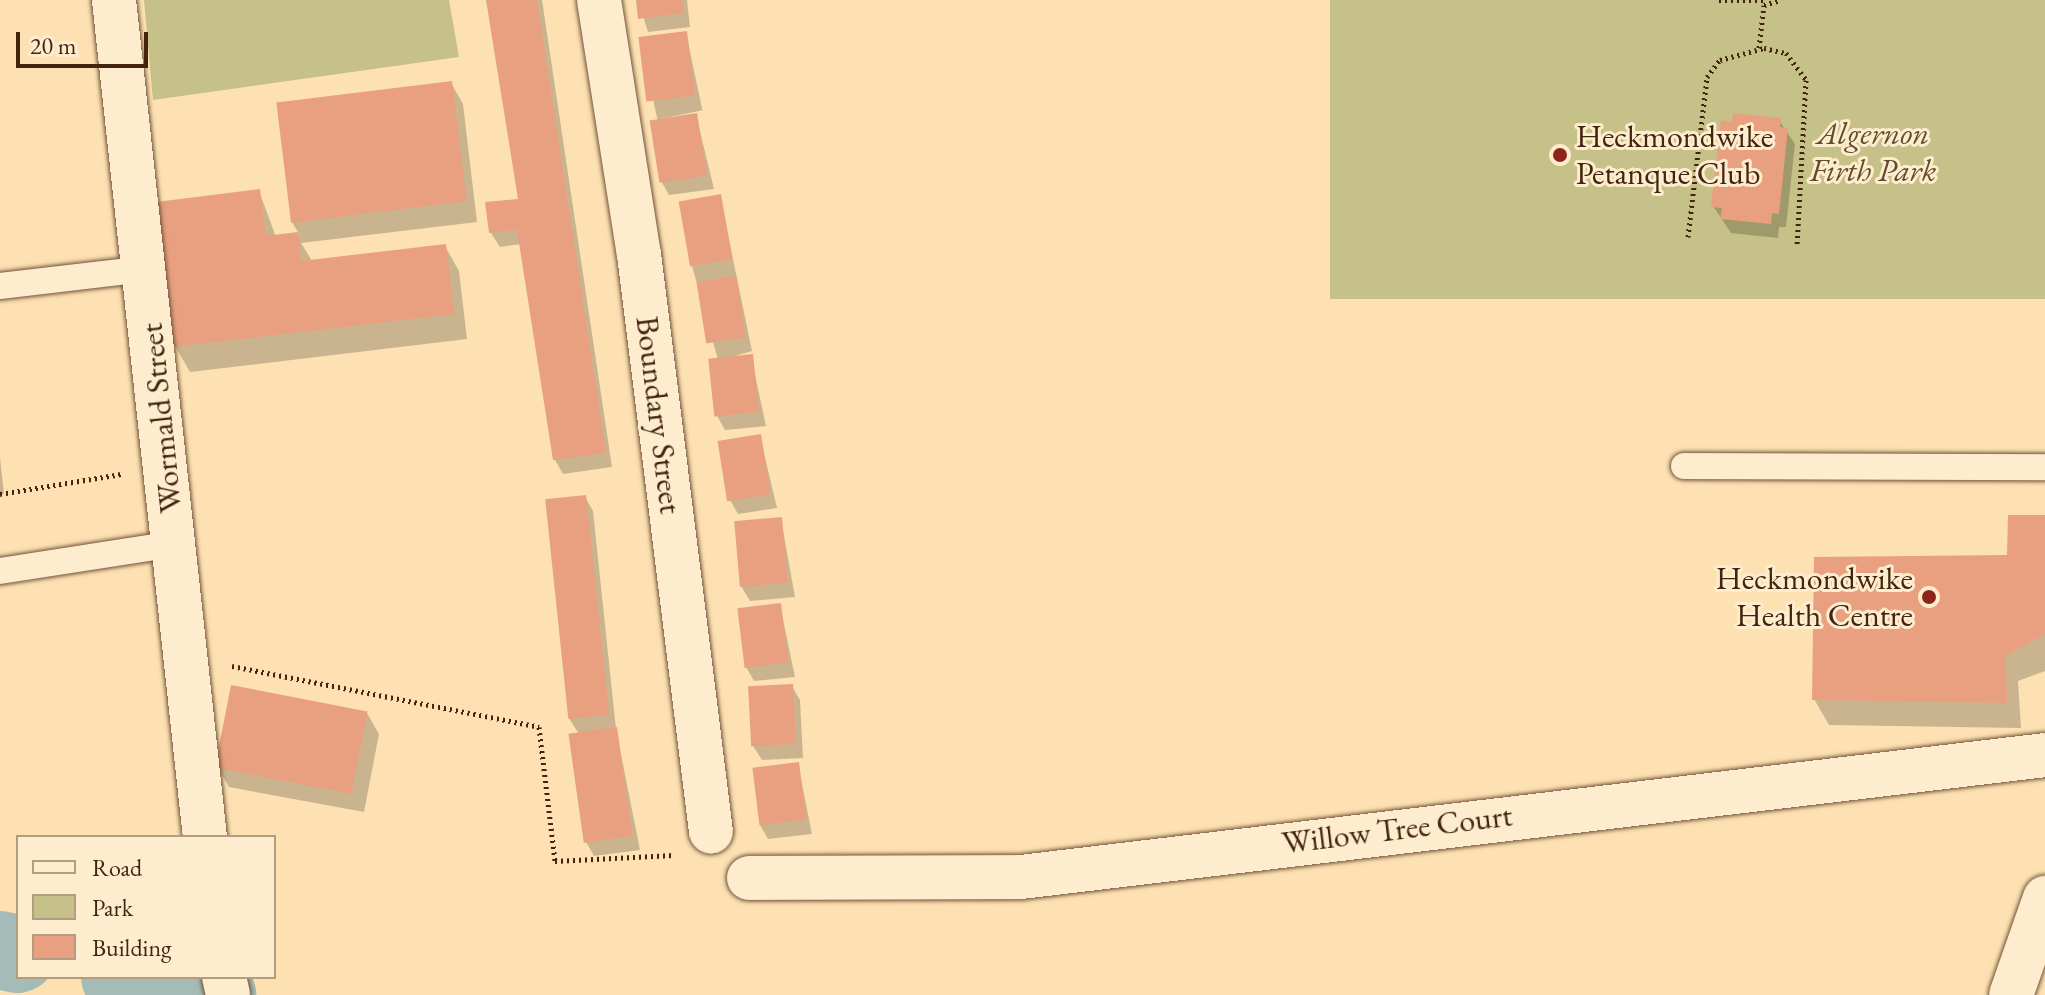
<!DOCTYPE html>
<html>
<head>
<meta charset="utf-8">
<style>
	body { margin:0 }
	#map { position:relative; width:2045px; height:995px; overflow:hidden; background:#fde1b3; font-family:"EB Garamond",serif }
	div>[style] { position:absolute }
	.green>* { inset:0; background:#c6c188; transform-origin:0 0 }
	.shadow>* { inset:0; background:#0003; transform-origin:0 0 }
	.river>* { height:78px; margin:-39px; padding:0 39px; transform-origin:39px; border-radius:39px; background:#a4bbb7 }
	.building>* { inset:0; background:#e9a080; transform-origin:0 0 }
	.path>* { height:5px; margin-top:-2.5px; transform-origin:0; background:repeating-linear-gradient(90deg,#43240f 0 2px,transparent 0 6px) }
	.roads { filter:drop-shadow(0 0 2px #725338) drop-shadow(0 0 2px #725338) }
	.lane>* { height:26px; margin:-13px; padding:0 13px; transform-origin:13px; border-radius:13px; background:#feecce }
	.street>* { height:44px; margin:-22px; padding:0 22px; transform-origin:22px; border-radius:22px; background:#feecce }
	.secondary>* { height:44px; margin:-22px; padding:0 22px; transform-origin:22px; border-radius:22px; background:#feecce }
	.dots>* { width:22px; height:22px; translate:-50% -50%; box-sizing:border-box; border:4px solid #feecce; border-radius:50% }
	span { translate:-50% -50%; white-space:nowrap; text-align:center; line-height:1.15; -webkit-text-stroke:6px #feecce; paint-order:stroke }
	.park-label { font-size:32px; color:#644b2d; font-style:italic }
	.poi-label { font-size:32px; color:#43240f }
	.left { translate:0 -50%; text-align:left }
	.right { translate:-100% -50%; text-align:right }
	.street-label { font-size:32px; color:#43240f }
	.legend { position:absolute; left:16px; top:835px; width:260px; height:144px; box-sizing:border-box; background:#feecce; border:2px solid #b39c82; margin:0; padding:10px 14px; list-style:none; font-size:24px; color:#43240f }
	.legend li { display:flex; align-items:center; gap:16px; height:40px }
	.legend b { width:40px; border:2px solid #b39c82 }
	.scale { position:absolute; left:16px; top:32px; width:132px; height:36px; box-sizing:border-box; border:4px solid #43240f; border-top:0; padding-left:10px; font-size:24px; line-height:28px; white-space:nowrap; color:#43240f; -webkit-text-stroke:6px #feecce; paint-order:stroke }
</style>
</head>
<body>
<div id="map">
	<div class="green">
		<div style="clip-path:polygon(144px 0,449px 0,459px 57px,153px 100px)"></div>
		<div style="left:1330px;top:0;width:715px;height:299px"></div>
	</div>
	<div class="shadow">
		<div style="clip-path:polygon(487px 0,542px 0,612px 467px,563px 474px,555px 460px,521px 244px,500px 247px,491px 233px,520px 200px)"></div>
		<div style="clip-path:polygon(638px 0,687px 0,690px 27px,648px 32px)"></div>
		<div style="left:686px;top:33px;width:79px;height:46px;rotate:78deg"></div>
		<div style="clip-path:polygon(451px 83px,463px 104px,477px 222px,301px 243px,312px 261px,445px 246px,459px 271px,467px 339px,190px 372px,175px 346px,259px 191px,276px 237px,299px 234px,292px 222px)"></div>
		<div style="clip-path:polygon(696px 115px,714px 189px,669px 195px,661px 181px)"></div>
		<div style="clip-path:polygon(1779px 120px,1795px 144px,1786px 227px,1779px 227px,1778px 238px,1731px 233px,1713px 206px)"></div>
		<div style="clip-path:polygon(720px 196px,752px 351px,724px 359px,751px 356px,766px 426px,725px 430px,717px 416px,718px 360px,692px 266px)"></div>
		<div style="clip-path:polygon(760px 436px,777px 508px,738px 514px,730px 500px)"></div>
		<div style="clip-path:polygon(0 458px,4px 494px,0 494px)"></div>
		<div style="clip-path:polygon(585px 497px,593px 511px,616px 729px,640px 850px,594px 856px,586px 842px,579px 734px,570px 720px)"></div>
		<div style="clip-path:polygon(2045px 517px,2045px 671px,2018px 681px,2021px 728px,1829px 725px,1814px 699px,2009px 557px)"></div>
		<div style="clip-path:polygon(781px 519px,795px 597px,750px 601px,741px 586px)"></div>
		<div style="clip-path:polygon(780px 605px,795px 677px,754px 681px,746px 667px)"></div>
		<div style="clip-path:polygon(792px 686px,800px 700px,803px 758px,762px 760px,753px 746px)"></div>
		<div style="clip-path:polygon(367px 713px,379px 734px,364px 812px,229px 787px,217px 766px)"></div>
		<div style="clip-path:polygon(798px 764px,812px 834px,768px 839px,760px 825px)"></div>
	</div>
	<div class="river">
		<div style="left:0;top:950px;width:18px;rotate:13deg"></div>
		<div style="left:120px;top:977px;width:99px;rotate:10.5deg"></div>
	</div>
	<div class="building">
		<div style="clip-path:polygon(486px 0,537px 0,606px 453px,553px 460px,517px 230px,489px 233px,485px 202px,518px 199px)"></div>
		<div style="clip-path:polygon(636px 0,682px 0,683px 13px,638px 19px)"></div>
		<div style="left:687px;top:31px;width:65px;height:49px;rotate:83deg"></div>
		<div style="left:452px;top:81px;width:121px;height:177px;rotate:83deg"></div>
		<div style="left:697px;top:113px;width:63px;height:48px;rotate:81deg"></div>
		<div style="clip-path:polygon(1733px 113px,1781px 118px,1780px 127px,1788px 128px,1779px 214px,1772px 213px,1771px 224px,1720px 219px,1722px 208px,1711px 207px,1721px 120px,1732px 122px)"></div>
		<div style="clip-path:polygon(260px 189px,266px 236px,298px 232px,301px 261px,446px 244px,454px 314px,173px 347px,156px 202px)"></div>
		<div style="left:721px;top:194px;width:66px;height:43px;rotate:80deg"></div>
		<div style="left:736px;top:276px;width:62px;height:40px;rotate:81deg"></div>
		<div style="left:753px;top:354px;width:58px;height:45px;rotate:84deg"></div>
		<div style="left:761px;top:434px;width:61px;height:44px;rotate:81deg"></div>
		<div style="left:586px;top:495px;width:221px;height:41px;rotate:84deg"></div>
		<div style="clip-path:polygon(2008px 515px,2045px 515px,2045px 634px,2005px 656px,2007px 703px,1812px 700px,1814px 557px,2007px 555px)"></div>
		<div style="left:782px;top:517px;width:66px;height:48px;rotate:85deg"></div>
		<div style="left:781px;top:603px;width:60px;height:44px;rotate:83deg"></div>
		<div style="left:793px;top:684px;width:60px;height:45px;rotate:87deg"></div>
		<div style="left:231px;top:685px;width:139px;height:84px;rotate:11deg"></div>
		<div style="left:617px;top:727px;width:110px;height:49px;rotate:82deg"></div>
		<div style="left:799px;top:762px;width:58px;height:47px;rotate:83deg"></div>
	</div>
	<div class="path">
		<div style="left:1719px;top:0;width:46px"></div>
		<div style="left:1759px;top:48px;width:43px;rotate:-83.4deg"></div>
		<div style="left:1764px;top:5px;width:17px;rotate:-17deg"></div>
		<div style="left:1688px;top:237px;width:161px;rotate:-83.2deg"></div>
		<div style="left:1707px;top:77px;width:21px;rotate:-53deg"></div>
		<div style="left:1720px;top:60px;width:46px;rotate:-15.3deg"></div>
		<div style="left:1764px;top:48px;width:23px;rotate:13deg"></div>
		<div style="left:1786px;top:53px;width:34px;rotate:53deg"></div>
		<div style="left:1806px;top:80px;width:165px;rotate:93.1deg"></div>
		<div style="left:0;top:494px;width:123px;rotate:-9.4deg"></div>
		<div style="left:232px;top:666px;width:313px;rotate:11.2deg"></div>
		<div style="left:539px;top:727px;width:135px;rotate:83.2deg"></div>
		<div style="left:555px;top:861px;width:119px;rotate:-2.9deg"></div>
	</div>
	<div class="roads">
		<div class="lane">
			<div style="left:0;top:286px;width:145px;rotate:-6.7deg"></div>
			<div style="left:1684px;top:466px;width:361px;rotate:0.2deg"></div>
			<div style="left:0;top:571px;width:177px;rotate:-8.8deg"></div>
		</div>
		<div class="street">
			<div style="left:114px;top:0;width:842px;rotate:83.8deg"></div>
			<div style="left:599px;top:0;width:257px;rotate:81.1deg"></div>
			<div style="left:639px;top:254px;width:582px;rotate:82.9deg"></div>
			<div style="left:749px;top:878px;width:272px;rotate:-0.2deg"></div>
			<div style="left:1021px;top:877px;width:1031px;rotate:-6.79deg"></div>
			<div style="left:224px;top:977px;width:18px;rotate:77deg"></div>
		</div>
		<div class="secondary">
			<div style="left:2011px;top:995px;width:103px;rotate:-70.7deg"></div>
		</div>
	</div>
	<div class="dots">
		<div style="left:1560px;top:155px;background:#8f2418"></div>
		<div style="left:1929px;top:597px;background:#8f2418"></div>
	</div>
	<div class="park-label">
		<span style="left:1873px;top:152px">Algernon<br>Firth Park</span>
	</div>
	<div class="poi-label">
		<span class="left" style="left:1576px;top:155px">Heckmondwike<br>Petanque Club</span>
		<span class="right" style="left:1913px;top:597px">Heckmondwike<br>Health Centre</span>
	</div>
	<div class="street-label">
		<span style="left:659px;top:415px;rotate:83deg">Boundary Street</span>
		<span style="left:161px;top:418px;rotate:-96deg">Wormald Street</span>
		<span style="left:1397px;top:829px;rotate:-7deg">Willow Tree Court</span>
	</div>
	<ul class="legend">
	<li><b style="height:10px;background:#feecce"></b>Road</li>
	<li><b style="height:22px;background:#c6c188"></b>Park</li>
	<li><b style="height:22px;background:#e9a080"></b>Building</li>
	</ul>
	<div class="scale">20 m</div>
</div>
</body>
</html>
